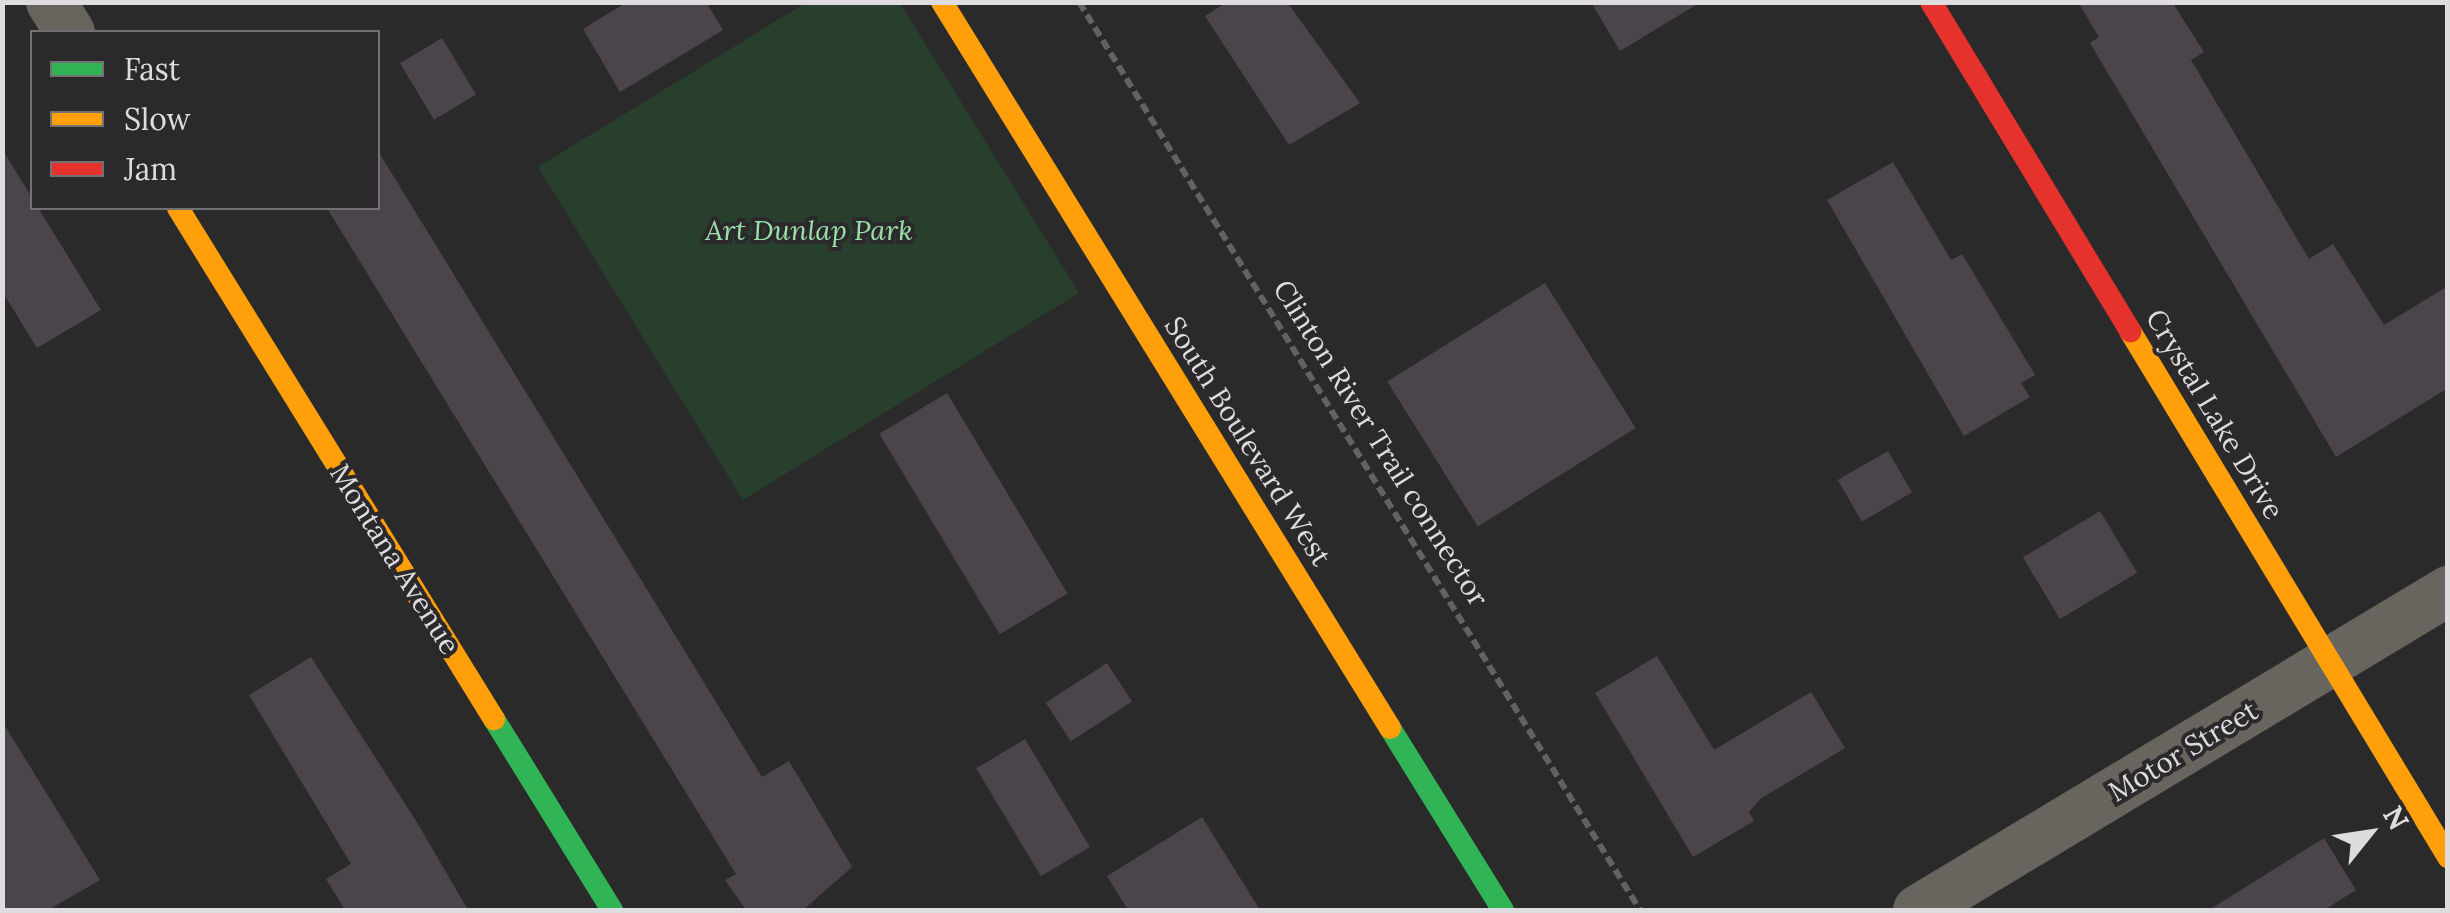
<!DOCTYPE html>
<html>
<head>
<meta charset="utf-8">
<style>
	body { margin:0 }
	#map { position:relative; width:2450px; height:913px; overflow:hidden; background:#2b2a2b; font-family:Lora,serif }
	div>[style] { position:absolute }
	.green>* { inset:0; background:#273f2c }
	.building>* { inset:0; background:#4c444b; transform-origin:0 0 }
	.path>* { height:6px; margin-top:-3px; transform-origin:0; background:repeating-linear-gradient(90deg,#64615e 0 10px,transparent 0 15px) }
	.street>* { height:50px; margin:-25px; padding:0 25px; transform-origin:25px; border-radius:25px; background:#68655f }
	.fast>* { height:22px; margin:-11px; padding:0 11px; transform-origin:11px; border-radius:11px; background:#30b455 }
	.slow>* { height:22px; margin:-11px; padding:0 11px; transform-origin:11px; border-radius:11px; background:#ff9f0a }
	.jam>* { height:22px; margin:-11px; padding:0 11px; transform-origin:11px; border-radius:11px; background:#e5322d }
	span { translate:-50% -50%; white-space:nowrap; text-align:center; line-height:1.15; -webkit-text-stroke:8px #2c292c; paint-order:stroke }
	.park-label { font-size:28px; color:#98e0a7; font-style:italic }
	.street-label { font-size:28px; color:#dedcde }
	.frame { position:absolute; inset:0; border:5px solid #dedcde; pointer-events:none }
	.legend { position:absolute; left:30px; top:30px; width:350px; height:180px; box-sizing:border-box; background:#2c292c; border:2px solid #737173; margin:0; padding:12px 18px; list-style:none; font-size:30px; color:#dedcde }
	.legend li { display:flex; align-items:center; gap:20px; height:50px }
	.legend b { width:50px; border:2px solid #737173 }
	.north { position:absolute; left:2320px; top:783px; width:100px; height:100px; -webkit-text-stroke:8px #2c292c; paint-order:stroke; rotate:60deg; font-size:28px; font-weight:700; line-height:40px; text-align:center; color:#dedcde }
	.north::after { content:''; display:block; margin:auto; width:35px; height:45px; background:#dedcde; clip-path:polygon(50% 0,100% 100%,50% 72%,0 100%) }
</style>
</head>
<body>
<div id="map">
	<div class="green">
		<div style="clip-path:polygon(807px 2px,900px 3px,1079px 293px,743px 500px,538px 167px)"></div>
	</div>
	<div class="building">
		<div style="clip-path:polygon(627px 2px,706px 2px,723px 30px,620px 92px,583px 29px)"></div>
		<div style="clip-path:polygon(1227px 2px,1287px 2px,1360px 103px,1289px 145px,1205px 16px)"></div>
		<div style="clip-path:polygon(1591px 2px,1701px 2px,1620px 51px)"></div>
		<div style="clip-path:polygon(2078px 2px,2172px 2px,2204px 52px,2191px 60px,2309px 259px,2333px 244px,2384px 325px,2448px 286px,2448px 388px,2336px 457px,2090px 43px,2099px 37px)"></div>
		<div style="left:442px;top:38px;width:66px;height:49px;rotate:59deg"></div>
		<div style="clip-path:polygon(2px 149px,101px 310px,37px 348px,2px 291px)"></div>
		<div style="clip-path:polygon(378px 151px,762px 777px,789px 761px,852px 867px,803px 910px,746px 910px,725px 880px,736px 874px,327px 208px,378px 208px)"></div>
		<div style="clip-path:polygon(1893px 162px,1951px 260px,1962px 254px,2035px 375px,2021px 383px,2030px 397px,1964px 436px,1827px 200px)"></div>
		<div style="left:1545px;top:283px;width:171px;height:186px;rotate:58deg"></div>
		<div style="left:947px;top:393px;width:234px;height:79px;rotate:59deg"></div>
		<div style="left:1888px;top:451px;width:48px;height:58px;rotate:60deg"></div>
		<div style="left:2100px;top:511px;width:72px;height:90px;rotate:59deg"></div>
		<div style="clip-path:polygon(1657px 656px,1714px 750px,1811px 692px,1845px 748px,1760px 799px,1749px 812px,1754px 821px,1693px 857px,1595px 693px)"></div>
		<div style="clip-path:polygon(311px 657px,418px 824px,468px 910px,345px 910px,326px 879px,351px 864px,249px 695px)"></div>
		<div style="left:1107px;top:663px;width:46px;height:73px;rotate:57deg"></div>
		<div style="clip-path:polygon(2px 721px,100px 880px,48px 910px,2px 910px)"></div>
		<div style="left:1025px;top:739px;width:126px;height:57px;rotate:59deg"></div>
		<div style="clip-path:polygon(1202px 817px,1260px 910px,1128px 910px,1107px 876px)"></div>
		<div style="clip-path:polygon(2324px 838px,2356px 890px,2324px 910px,2209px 910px)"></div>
	</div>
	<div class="path">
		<div style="left:1079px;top:2px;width:1067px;rotate:58.29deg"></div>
	</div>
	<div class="street">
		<div style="left:51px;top:2px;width:36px;rotate:58deg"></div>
		<div style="left:1918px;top:910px;width:619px;rotate:-31.04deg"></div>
	</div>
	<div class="fast">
		<div style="left:494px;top:719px;width:225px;rotate:58.3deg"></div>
		<div style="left:1390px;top:728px;width:214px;rotate:58.2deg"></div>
	</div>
	<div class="slow">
		<div style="left:942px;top:2px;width:853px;rotate:58.32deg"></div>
		<div style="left:178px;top:208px;width:601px;rotate:58.27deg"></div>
		<div style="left:2130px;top:331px;width:615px;rotate:58.84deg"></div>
	</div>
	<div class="jam">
		<div style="left:1931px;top:2px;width:385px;rotate:58.8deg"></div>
	</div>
	<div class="park-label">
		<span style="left:809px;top:230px">Art Dunlap Park</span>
	</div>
	<div class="street-label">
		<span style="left:2215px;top:414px;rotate:59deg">Crystal Lake Drive</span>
		<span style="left:1248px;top:441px;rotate:58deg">South Boulevard West</span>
		<span style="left:1381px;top:443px;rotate:58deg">Clinton River Trail connector</span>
		<span style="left:395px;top:559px;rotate:58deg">Montana Avenue</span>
		<span style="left:2183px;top:751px;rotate:-31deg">Motor Street</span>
	</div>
	<div class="frame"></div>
	<ul class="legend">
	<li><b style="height:12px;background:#30b455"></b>Fast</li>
	<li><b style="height:12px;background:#ff9f0a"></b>Slow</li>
	<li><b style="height:12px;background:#e5322d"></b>Jam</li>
	</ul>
	<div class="north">N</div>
</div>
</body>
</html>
